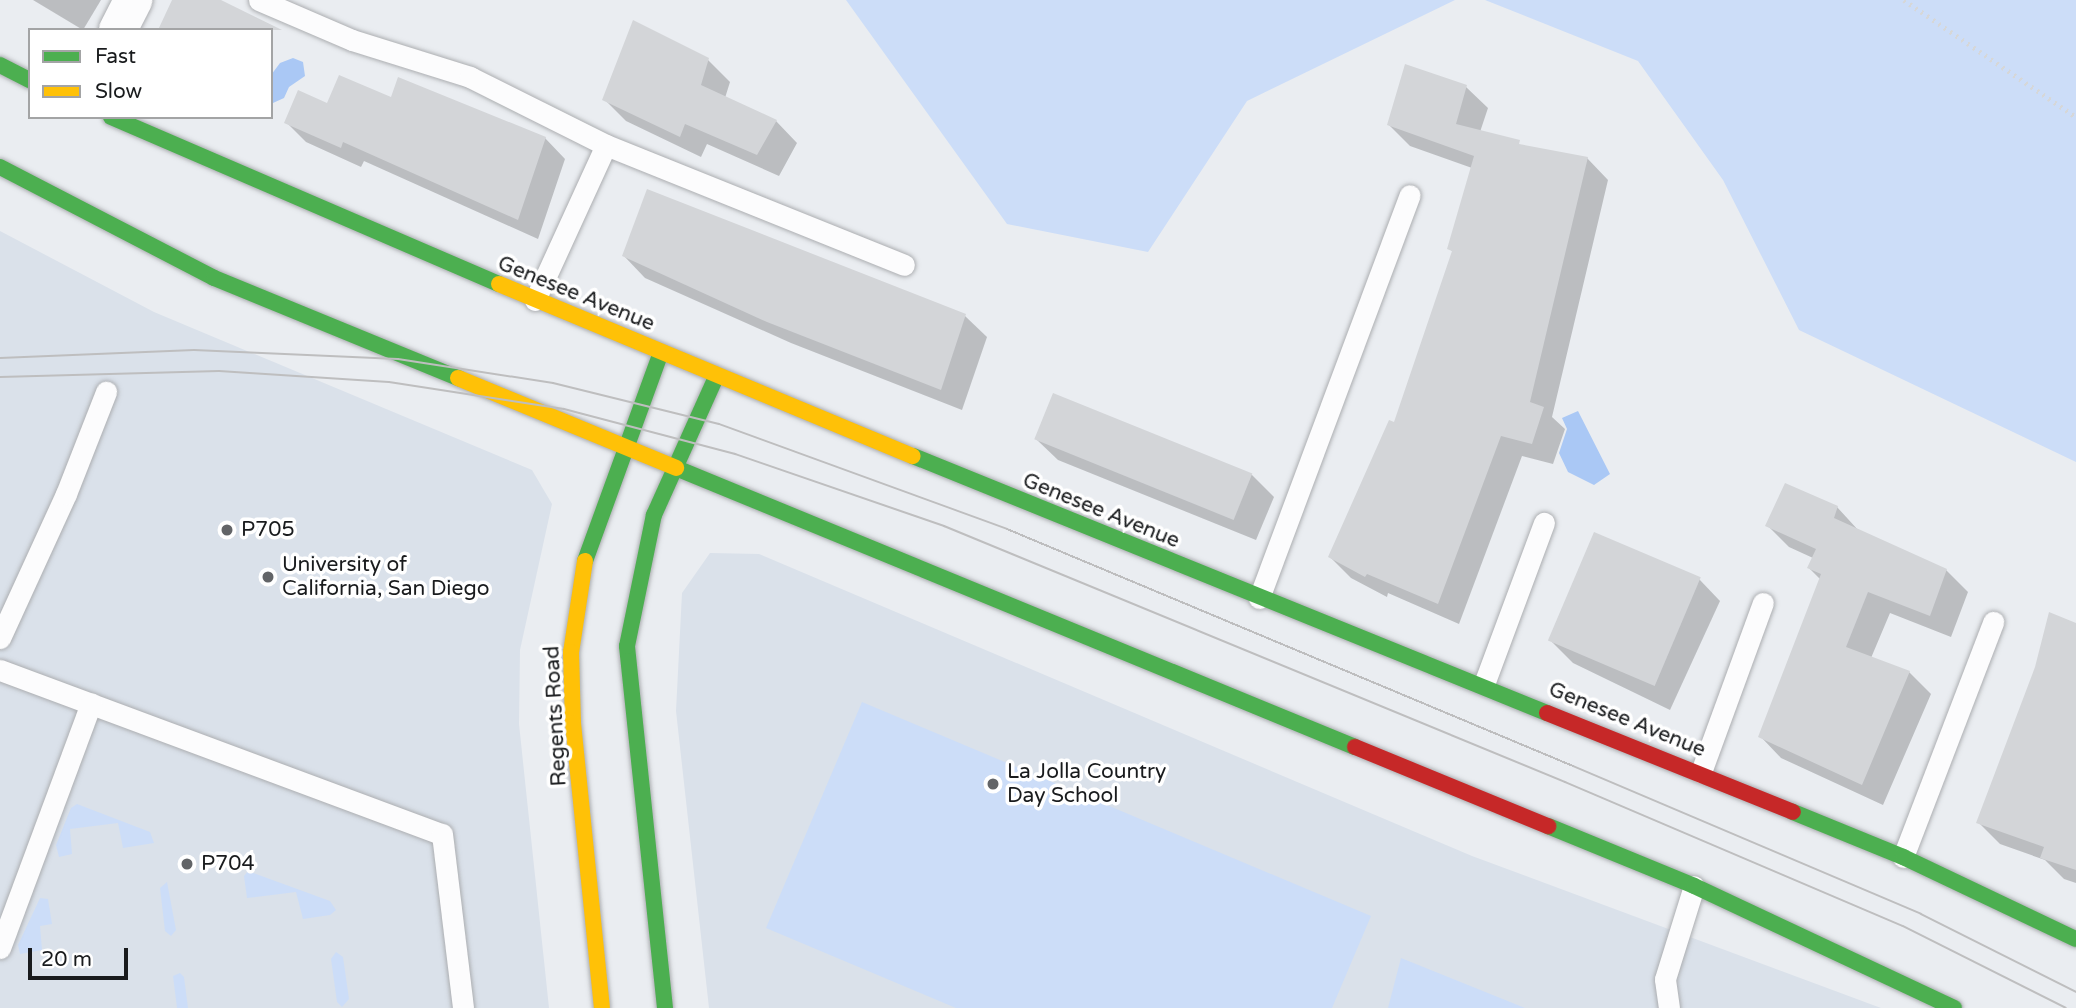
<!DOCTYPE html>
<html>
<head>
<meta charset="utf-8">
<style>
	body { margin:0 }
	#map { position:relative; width:2076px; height:1008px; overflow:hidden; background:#eaedf1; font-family:"Varela Round",sans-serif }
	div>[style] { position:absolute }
	.built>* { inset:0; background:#dae1ea }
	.green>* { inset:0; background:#ccddf8 }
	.water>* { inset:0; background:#aac8f5 }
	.shadow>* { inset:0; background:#0003 }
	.building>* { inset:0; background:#d3d5d8; transform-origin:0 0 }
	.path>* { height:4.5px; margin-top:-2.25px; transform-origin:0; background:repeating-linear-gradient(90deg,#d6d7d8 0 2px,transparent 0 7px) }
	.roads { filter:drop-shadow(0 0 2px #acaeb1) drop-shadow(0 0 2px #acaeb1) }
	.lane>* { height:21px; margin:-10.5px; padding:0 10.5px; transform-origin:10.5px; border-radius:10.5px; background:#fcfcfd }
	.street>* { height:38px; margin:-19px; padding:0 19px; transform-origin:19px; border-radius:19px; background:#fcfcfd }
	.fast>* { height:16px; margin:-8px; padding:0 8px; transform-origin:8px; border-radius:8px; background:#4caf50 }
	.slow>* { height:16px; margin:-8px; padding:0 8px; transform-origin:8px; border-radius:8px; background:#ffc107 }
	.jam>* { height:16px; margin:-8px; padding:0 8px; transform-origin:8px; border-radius:8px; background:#c62828 }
	.tram>* { height:2px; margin:-1px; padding:0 1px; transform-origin:1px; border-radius:1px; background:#bebebf }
	.dots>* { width:19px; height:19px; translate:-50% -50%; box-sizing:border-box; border:4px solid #fff; border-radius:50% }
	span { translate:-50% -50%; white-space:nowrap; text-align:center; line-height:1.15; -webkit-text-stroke:7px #fff; paint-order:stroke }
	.street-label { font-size:21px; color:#191b1d }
	.poi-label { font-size:21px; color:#191b1d }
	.left { translate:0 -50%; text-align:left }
	.legend { position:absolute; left:28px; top:28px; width:245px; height:91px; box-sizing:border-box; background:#fff; border:2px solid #a3a4a5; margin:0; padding:9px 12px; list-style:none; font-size:21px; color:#191b1d }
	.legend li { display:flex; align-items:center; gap:14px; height:35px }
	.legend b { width:35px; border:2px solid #a3a4a5 }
	.scale { position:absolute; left:28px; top:948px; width:100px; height:32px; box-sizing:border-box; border:4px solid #191b1d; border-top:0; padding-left:9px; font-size:21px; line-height:24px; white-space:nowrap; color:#191b1d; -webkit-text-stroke:5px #fff; paint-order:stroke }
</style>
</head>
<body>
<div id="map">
	<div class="built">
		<div style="clip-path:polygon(0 231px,154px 312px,532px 470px,552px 504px,520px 650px,519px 724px,549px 1008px,0 1008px)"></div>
		<div style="clip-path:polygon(710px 553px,759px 554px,1472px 856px,1881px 1008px,709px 1008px,676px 711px,682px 593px)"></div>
	</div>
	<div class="green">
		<div style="clip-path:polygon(846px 0,1455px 0,1247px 101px,1148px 252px,1007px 224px)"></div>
		<div style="clip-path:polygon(1485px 0,2076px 0,2076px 462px,1799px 330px,1723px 180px,1638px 61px)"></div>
		<div style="clip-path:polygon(862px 702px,1371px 916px,1332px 1008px,956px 1008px,766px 928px)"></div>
		<div style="clip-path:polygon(77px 804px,150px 832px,154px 843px,123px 848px,118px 823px,70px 829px,72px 854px,59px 857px,56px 845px,71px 808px)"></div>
		<div style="clip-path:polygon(248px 871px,330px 901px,336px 910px,330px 915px,303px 919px,296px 892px,247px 898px,244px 876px)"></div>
		<div style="clip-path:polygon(167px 882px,176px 930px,171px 936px,165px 931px,160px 888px)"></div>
		<div style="clip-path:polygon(40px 898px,48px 899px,52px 924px,40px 926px,42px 950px,20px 954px,18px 945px)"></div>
		<div style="clip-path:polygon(336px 952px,343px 957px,349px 999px,342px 1007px,337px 1002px,331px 959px)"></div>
		<div style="clip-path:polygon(1401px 958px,1525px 1008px,1388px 1008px)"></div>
		<div style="clip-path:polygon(180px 973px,184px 977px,188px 1008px,177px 1008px,173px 976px)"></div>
	</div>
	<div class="water">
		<div style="clip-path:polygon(293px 58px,303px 62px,305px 76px,289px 87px,284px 98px,273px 103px,271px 75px,280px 63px)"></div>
		<div style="clip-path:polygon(1578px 411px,1610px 474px,1594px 485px,1568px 472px,1559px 453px,1567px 429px,1562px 418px)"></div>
	</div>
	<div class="shadow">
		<div style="clip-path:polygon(33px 0,101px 0,83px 30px)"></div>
		<div style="clip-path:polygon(708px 60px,730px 82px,725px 98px,776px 121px,797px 143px,779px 176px,707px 144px,701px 157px,626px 121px,604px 99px)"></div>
		<div style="clip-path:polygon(1466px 87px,1488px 108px,1480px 132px,1524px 147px,1587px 158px,1608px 180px,1552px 417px,1565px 429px,1553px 464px,1522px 456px,1459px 624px,1388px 593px,1387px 597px,1351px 578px,1330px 557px,1395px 424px,1453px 252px,1449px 248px,1472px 168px,1410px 146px,1389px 125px)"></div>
		<div style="clip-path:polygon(328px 105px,545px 138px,565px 159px,538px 239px,364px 161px,361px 167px,306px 142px,286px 122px)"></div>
		<div style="clip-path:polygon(624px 256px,965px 316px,987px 337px,962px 410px,791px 343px,645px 278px)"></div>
		<div style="clip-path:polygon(1036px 439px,1252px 475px,1274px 497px,1256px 540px,1058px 460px)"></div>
		<div style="clip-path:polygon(1837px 507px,1859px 531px,1946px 570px,1968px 592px,1951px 637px,1890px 613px,1871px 658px,1909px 672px,1931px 694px,1883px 805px,1781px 758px,1760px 736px,1821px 580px,1809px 568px,1813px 558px,1789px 547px,1767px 525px)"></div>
		<div style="clip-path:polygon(1699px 579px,1720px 601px,1670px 710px,1573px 663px,1552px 642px)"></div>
		<div style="clip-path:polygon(2076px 625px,2076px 883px,2064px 879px,2045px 860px,2000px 844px,1978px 822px)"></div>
	</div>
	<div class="building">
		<div style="clip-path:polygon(172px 0,221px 0,282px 30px,158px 30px)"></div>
		<div style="clip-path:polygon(633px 20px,709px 58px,701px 85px,777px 120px,757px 155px,685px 124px,680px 137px,602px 100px)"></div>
		<div style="clip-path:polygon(1405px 64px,1467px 85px,1456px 124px,1520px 140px,1519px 144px,1588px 157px,1530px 402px,1544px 407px,1532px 444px,1501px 436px,1438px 604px,1367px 574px,1365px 577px,1328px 557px,1389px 420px,1394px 422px,1452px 251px,1447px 249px,1474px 156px,1387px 125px)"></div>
		<div style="clip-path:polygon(339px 75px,391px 97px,398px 77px,546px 137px,518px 220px,343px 142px,341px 148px,284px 123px,298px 90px,327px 103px)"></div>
		<div style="clip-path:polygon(647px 189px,966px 314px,941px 390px,767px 322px,622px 256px)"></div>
		<div style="left:1053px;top:393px;width:215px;height:50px;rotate:22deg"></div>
		<div style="clip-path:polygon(1785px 483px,1838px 506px,1834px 518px,1947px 569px,1930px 616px,1868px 592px,1846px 647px,1910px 671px,1862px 785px,1758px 737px,1821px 574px,1807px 568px,1816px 549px,1765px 526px)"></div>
		<div style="left:1594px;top:532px;width:116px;height:118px;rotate:23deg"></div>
		<div style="clip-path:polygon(2049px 612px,2076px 623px,2076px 870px,2040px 858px,2044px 847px,1976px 823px,2035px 667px)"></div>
	</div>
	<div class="path">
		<div style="left:1904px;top:0;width:208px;rotate:34.2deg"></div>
	</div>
	<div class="roads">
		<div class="lane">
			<div style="left:259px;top:0;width:101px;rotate:23.3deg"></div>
			<div style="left:352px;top:40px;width:124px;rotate:17.4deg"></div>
			<div style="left:470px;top:77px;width:152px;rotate:26.6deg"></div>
			<div style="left:606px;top:145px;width:321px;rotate:21.9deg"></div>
			<div style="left:535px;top:300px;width:170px;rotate:-65.4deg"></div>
			<div style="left:1259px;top:598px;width:430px;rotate:-69.5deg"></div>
			<div style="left:0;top:638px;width:158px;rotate:-65.4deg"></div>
			<div style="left:66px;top:494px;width:110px;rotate:-68.6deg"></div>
			<div style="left:0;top:670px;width:471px;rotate:20.4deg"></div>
			<div style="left:442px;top:834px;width:175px;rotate:83.1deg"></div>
			<div style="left:1484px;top:684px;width:172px;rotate:-69.6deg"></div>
			<div style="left:1701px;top:772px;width:180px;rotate:-69.9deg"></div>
			<div style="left:1903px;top:857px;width:252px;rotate:-69deg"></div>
			<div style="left:0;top:948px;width:261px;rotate:-69.6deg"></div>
			<div style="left:1669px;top:1008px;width:29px;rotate:-98deg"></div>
			<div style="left:1665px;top:979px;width:97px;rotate:-72.7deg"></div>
		</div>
		<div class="street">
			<div style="left:118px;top:30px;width:34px;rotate:-63deg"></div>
		</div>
		<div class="fast">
			<div style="left:0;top:65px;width:34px;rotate:27deg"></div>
			<div style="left:111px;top:117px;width:422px;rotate:23.3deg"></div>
			<div style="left:0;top:167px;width:241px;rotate:27.4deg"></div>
			<div style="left:214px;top:278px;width:264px;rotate:22.3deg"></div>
			<div style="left:913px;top:456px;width:684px;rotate:22.07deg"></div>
			<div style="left:676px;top:468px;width:734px;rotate:22.34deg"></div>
			<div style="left:585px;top:561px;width:222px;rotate:-70deg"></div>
			<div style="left:1793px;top:812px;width:119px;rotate:22.2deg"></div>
			<div style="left:1903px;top:857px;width:191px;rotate:25.4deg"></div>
			<div style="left:1548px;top:826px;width:158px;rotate:22.3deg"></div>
			<div style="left:1694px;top:886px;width:287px;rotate:25.1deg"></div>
			<div style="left:665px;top:1008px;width:364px;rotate:-96deg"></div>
			<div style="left:627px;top:646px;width:134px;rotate:-78.4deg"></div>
			<div style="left:654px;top:515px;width:151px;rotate:-65.8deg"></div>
		</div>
		<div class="slow">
			<div style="left:499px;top:284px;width:448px;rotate:22.6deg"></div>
			<div style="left:458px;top:378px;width:236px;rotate:22.4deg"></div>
			<div style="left:585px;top:561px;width:92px;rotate:98.7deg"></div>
			<div style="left:571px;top:652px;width:71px;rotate:88.4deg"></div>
			<div style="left:573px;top:723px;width:286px;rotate:84.2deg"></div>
		</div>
		<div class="jam">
			<div style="left:1547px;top:713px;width:265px;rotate:21.9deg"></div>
			<div style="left:1355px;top:747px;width:209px;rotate:22.3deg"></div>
		</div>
	</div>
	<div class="tram">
		<div style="left:0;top:358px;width:194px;rotate:-2.4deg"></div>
		<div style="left:194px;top:350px;width:204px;rotate:2.5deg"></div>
		<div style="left:398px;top:359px;width:157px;rotate:8.8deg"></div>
		<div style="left:553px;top:383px;width:171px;rotate:13.9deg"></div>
		<div style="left:719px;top:424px;width:307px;rotate:20deg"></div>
		<div style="left:1007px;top:529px;width:614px;rotate:22.72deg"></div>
		<div style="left:1573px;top:766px;width:378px;rotate:23deg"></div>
		<div style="left:1921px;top:914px;width:174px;rotate:26.7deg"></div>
		<div style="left:0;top:377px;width:219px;rotate:-1.6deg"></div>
		<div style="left:219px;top:371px;width:170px;rotate:3.7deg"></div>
		<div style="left:389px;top:382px;width:177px;rotate:8.8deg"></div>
		<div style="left:564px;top:409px;width:177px;rotate:14.7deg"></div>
		<div style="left:735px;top:454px;width:221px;rotate:19deg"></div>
		<div style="left:944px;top:526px;width:672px;rotate:22.4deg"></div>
		<div style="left:1565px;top:782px;width:367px;rotate:23.1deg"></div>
		<div style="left:1903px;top:926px;width:182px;rotate:26.7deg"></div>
	</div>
	<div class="dots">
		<div style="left:227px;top:530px;background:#626467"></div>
		<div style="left:268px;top:577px;background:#626467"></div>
		<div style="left:993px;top:784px;background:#626467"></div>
		<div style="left:187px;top:864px;background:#626467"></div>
	</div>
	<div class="street-label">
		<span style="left:576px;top:294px;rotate:22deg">Genesee Avenue</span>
		<span style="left:1101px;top:511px;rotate:22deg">Genesee Avenue</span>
		<span style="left:556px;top:716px;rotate:-93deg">Regents Road</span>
		<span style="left:1627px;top:720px;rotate:22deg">Genesee Avenue</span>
	</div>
	<div class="poi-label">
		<span class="left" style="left:241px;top:530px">P705</span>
		<span class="left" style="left:282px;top:577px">University of<br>California, San Diego</span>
		<span class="left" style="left:1007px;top:784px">La Jolla Country<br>Day School</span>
		<span class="left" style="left:201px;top:864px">P704</span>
	</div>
	<ul class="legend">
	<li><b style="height:9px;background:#4caf50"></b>Fast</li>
	<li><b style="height:9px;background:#ffc107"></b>Slow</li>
	</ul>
	<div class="scale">20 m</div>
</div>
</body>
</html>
